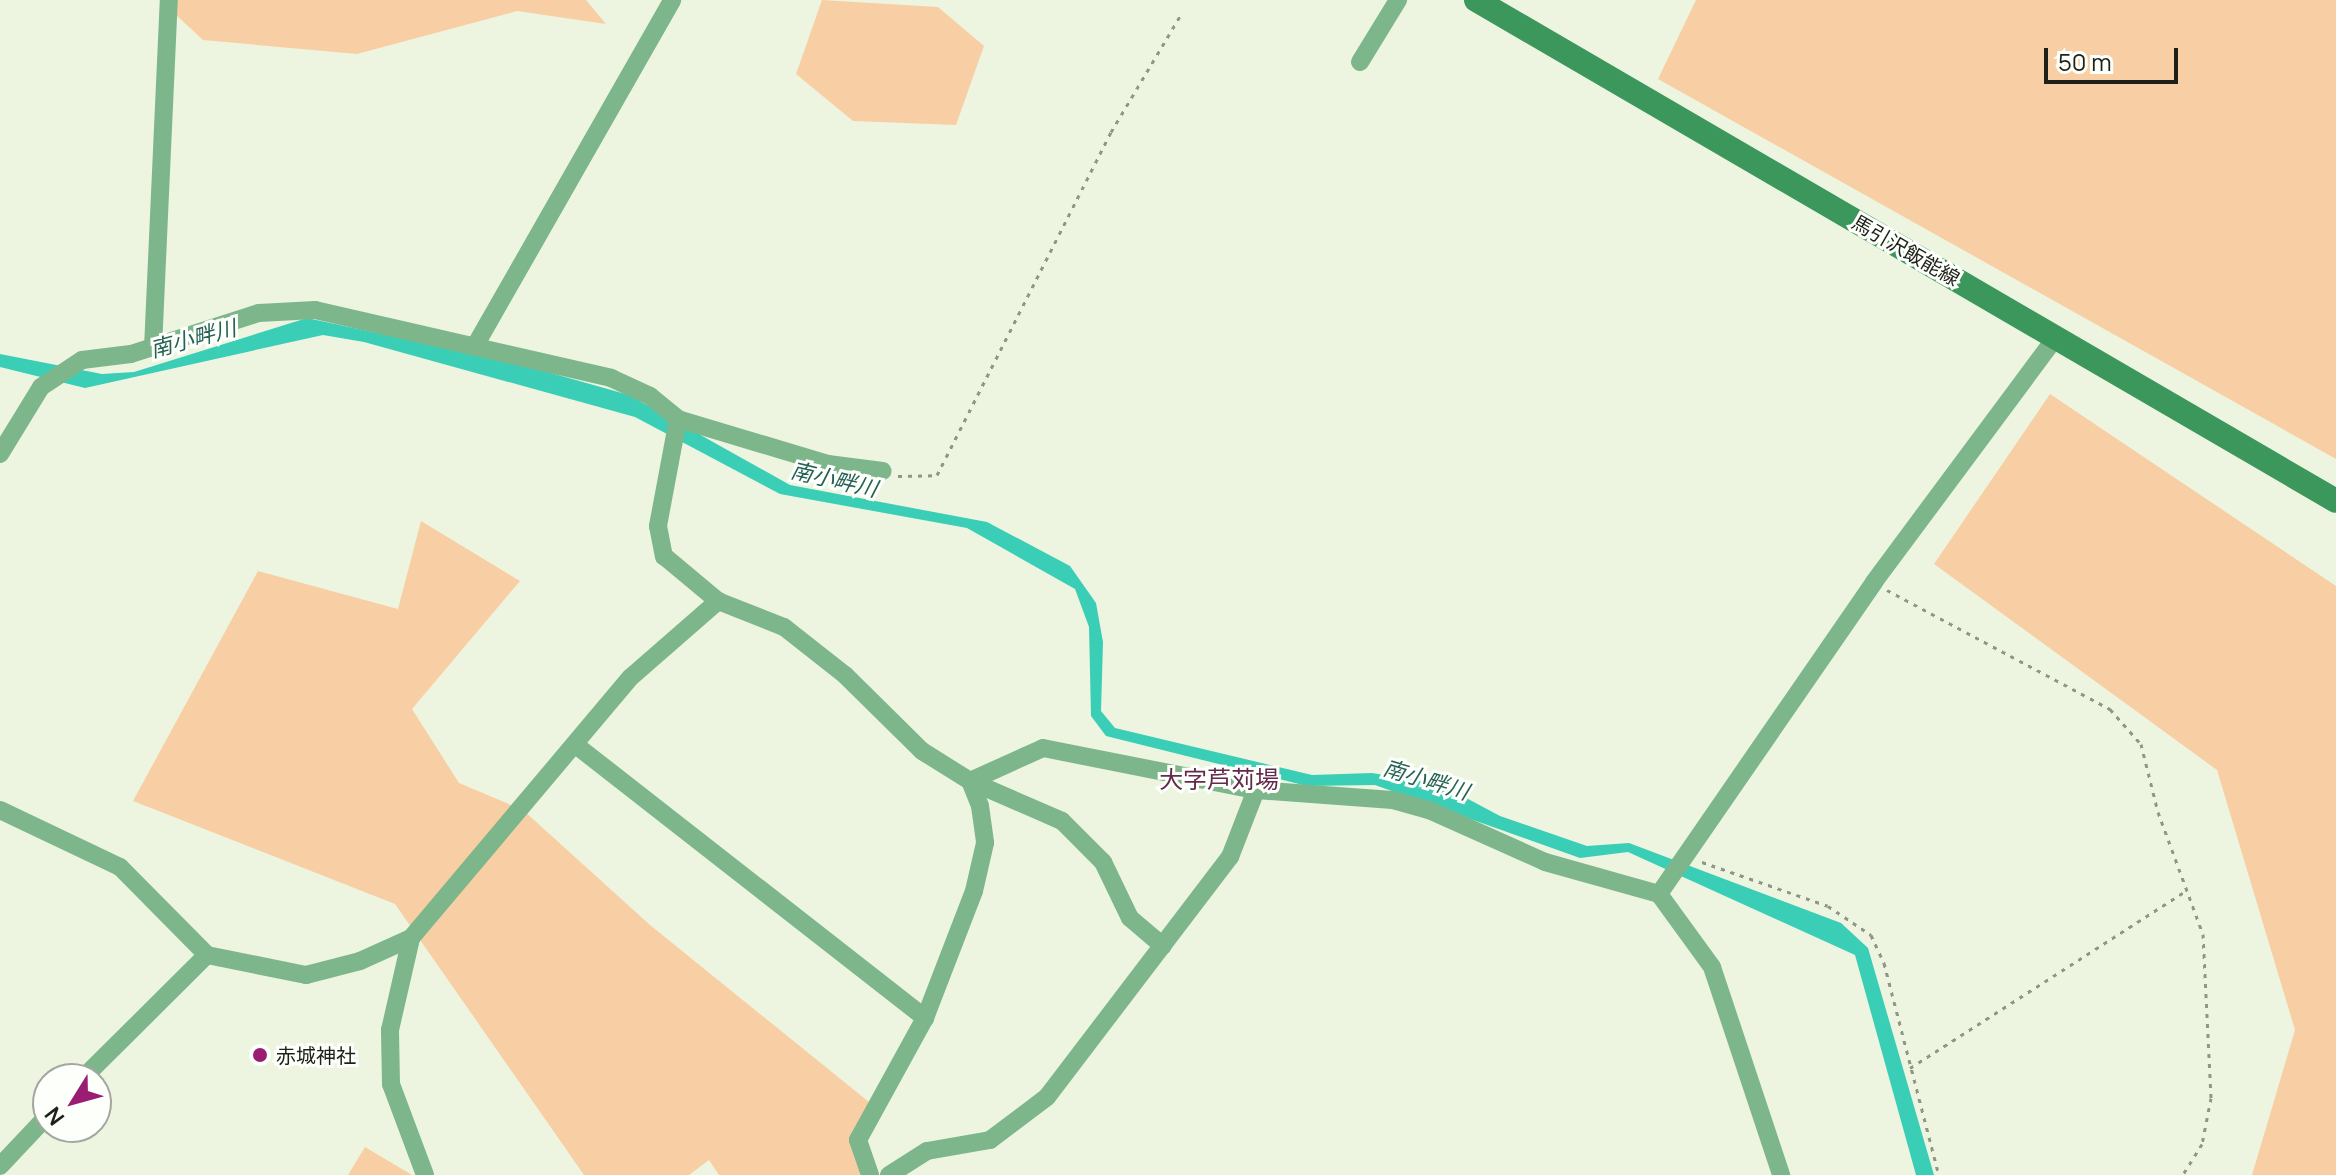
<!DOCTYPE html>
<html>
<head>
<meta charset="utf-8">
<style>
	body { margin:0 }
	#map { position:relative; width:2336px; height:1175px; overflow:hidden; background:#edf5e0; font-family:Manrope,"Noto Sans JP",sans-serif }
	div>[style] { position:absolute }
	.green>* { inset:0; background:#f8cfa4 }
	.water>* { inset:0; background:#3aceb7 }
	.path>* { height:3px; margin-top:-1.5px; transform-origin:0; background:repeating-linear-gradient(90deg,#909587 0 4px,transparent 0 10px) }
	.minor>* { height:18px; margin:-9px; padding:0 9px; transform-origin:9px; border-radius:9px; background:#7eb68c }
	.secondary>* { height:24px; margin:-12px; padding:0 12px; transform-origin:12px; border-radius:12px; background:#3b975b }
	.dots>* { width:22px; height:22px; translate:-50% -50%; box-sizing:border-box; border:4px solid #fdfffb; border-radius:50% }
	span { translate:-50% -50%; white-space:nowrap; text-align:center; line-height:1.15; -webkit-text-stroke:6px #fdfffb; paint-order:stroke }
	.street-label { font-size:20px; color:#1e2019 }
	.poi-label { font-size:20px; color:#1e2019 }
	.left { translate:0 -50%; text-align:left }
	.water-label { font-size:22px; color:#276156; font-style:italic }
	.quarter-label { font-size:24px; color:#65294f }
	.north { position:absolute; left:32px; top:1063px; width:80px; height:80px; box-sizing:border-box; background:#fdfffb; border:2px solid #a4a6a1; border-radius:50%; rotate:233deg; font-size:22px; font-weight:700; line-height:32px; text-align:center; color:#1e2019 }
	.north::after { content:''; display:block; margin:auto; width:28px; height:36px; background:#9b1d73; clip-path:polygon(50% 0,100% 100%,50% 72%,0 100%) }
	.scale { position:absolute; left:2044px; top:48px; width:134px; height:36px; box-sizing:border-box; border:4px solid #1e2019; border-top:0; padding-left:10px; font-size:24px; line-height:28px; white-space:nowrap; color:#1e2019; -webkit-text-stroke:6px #fdfffb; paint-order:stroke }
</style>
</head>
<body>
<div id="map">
	<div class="green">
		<div style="clip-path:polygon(160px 0,586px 0,606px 24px,517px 11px,357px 54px,203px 40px)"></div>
		<div style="clip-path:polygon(822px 0,938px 7px,984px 46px,956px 125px,853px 121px,796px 74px)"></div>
		<div style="clip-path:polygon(1696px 0,2336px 0,2336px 459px,1658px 79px)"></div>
		<div style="clip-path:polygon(2050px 394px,2336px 586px,2336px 1175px,2252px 1175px,2295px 1030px,2217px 770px,1934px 564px)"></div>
		<div style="clip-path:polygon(421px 521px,520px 581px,412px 709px,459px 783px,523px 810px,650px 925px,869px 1102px,852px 1142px,867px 1175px,719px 1175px,709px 1160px,689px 1175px,584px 1175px,395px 904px,133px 801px,258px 571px,398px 609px)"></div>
		<div style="clip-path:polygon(365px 1147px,412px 1175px,348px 1175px)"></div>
	</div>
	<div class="water">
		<div style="clip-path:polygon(307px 318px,512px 362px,629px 395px,790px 485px,987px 522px,1070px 566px,1096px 603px,1103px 642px,1101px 711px,1115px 728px,1312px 775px,1372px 773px,1440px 784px,1500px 816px,1587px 846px,1629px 843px,1841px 923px,1868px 948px,1934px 1175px,1916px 1175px,1855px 955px,1628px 852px,1580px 858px,1375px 785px,1307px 786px,1106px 736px,1091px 716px,1089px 627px,1075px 589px,967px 528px,780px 494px,635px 417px,364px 342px,323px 335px,85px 388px,0 367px,0 354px,102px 374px,134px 372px)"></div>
	</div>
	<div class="path">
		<div style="left:898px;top:476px;width:39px;rotate:-1deg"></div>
		<div style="left:937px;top:475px;width:385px;rotate:-63.1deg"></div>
		<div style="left:1111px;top:132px;width:139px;rotate:-59.2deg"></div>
		<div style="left:1887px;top:590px;width:253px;rotate:28.1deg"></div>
		<div style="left:2110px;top:709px;width:47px;rotate:48.5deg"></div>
		<div style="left:2141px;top:744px;width:70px;rotate:76deg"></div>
		<div style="left:2158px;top:812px;width:130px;rotate:69.8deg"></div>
		<div style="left:2203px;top:934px;width:164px;rotate:87.2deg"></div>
		<div style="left:2211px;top:1098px;width:47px;rotate:101.1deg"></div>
		<div style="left:2202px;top:1144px;width:36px;rotate:122deg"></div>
		<div style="left:1702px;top:862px;width:133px;rotate:19.2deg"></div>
		<div style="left:1828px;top:906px;width:52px;rotate:34deg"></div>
		<div style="left:1871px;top:935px;width:31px;rotate:65deg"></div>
		<div style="left:1884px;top:963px;width:219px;rotate:75.5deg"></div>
		<div style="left:1910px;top:1068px;width:328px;rotate:-32.7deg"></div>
	</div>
	<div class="minor">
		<div style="left:1360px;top:62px;width:73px;rotate:-58.5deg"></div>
		<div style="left:475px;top:346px;width:398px;rotate:-60.3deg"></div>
		<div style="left:153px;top:348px;width:348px;rotate:-87.4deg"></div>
		<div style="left:678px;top:419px;width:157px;rotate:16.7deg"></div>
		<div style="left:828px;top:464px;width:55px;rotate:7.3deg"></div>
		<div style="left:0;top:454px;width:79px;rotate:-58.5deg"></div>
		<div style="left:41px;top:387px;width:49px;rotate:-33.4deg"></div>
		<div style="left:82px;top:360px;width:49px;rotate:-7deg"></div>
		<div style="left:131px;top:354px;width:134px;rotate:-17.8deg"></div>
		<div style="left:259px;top:313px;width:56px;rotate:-3.1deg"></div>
		<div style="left:315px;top:310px;width:304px;rotate:12.9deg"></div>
		<div style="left:611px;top:378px;width:43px;rotate:24.8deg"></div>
		<div style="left:650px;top:396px;width:36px;rotate:39deg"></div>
		<div style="left:678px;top:419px;width:109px;rotate:100.6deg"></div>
		<div style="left:658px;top:526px;width:31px;rotate:79deg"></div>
		<div style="left:664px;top:556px;width:70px;rotate:39.8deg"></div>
		<div style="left:718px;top:601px;width:71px;rotate:21.5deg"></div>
		<div style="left:784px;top:627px;width:78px;rotate:38.2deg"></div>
		<div style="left:845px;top:675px;width:108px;rotate:44.6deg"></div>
		<div style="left:922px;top:751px;width:57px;rotate:32deg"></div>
		<div style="left:970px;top:781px;width:27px;rotate:68deg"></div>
		<div style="left:980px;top:806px;width:37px;rotate:82deg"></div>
		<div style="left:985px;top:843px;width:49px;rotate:102.9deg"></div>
		<div style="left:974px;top:891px;width:136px;rotate:111.1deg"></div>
		<div style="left:925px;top:1018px;width:139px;rotate:118.8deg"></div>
		<div style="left:858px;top:1140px;width:37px;rotate:71deg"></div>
		<div style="left:577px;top:746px;width:442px;rotate:38deg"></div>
		<div style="left:970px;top:781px;width:80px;rotate:-24.3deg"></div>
		<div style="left:1043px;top:748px;width:217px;rotate:11.2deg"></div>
		<div style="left:1256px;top:790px;width:137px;rotate:4.2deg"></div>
		<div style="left:1393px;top:800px;width:37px;rotate:16deg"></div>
		<div style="left:1429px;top:810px;width:127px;rotate:24.1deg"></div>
		<div style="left:1545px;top:862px;width:118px;rotate:15.7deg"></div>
		<div style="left:1659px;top:894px;width:90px;rotate:54deg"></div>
		<div style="left:1712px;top:967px;width:219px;rotate:71.6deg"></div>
		<div style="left:970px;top:781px;width:100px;rotate:23.5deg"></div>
		<div style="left:1062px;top:821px;width:58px;rotate:45deg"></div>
		<div style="left:1103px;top:862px;width:62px;rotate:64.3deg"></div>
		<div style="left:1130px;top:918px;width:43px;rotate:40.3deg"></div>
		<div style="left:0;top:810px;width:133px;rotate:25.4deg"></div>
		<div style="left:120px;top:867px;width:124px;rotate:45.3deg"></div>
		<div style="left:207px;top:955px;width:101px;rotate:11.4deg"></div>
		<div style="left:306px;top:975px;width:56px;rotate:-14.5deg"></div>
		<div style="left:360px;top:961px;width:56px;rotate:-24.3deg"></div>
		<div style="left:1659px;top:894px;width:379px;rotate:-55.4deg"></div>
		<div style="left:1874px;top:582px;width:305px;rotate:-53.4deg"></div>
		<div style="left:82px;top:1079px;width:176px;rotate:-44.8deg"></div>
		<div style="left:0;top:1166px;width:70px;rotate:-46.7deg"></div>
		<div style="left:425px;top:1175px;width:97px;rotate:-110.5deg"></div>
		<div style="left:391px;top:1084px;width:54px;rotate:-91.1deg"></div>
		<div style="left:390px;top:1030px;width:94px;rotate:-77.1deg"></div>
		<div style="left:411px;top:938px;width:341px;rotate:-49.9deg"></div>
		<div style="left:631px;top:677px;width:116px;rotate:-41.1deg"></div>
		<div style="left:889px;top:1175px;width:45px;rotate:-32.3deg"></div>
		<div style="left:927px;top:1151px;width:64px;rotate:-9.9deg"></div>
		<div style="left:990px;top:1140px;width:71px;rotate:-37deg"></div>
		<div style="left:1047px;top:1097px;width:302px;rotate:-52.7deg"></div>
		<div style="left:1230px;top:857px;width:72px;rotate:-68.8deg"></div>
	</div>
	<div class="secondary">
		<div style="left:1476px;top:0;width:995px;rotate:30.22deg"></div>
	</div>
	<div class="dots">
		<div style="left:260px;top:1055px;background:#9b1d73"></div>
	</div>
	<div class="street-label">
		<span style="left:1906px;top:250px;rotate:30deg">馬引沢飯能線</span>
	</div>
	<div class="poi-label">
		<span class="left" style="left:276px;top:1055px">赤城神社</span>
	</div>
	<div class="water-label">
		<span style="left:193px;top:339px;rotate:-15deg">南小畔川</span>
		<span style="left:834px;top:480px;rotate:13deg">南小畔川</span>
		<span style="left:1426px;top:780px;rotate:17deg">南小畔川</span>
	</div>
	<div class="quarter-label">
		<span style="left:1219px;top:779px">大字芦苅場</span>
	</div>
	<div class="north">N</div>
	<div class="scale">50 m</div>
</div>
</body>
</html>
